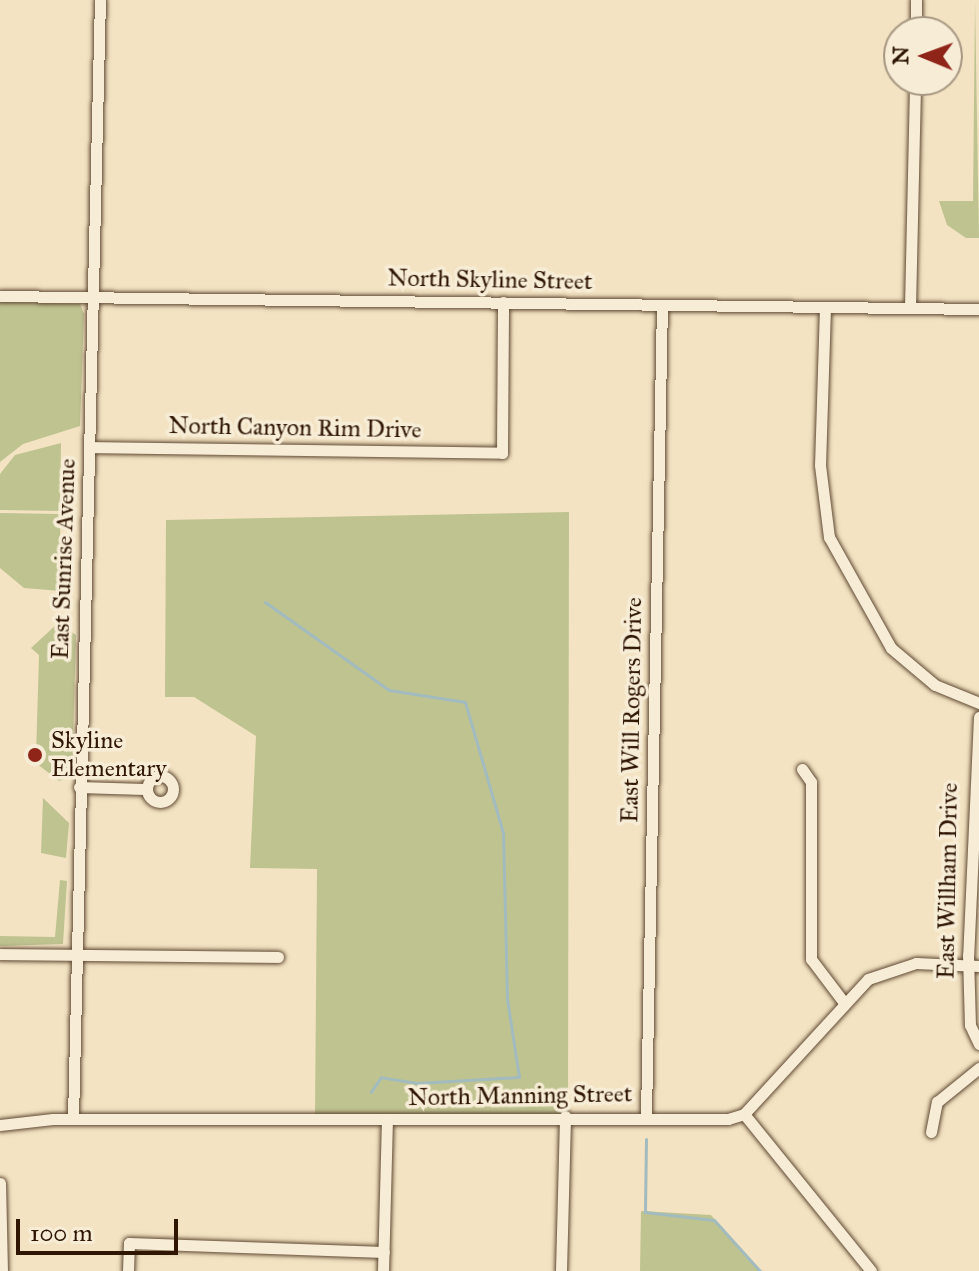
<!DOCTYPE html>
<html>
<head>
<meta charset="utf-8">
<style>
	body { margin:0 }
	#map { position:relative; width:979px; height:1271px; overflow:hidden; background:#f3e3c2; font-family:"IM FELL Great Primer",serif }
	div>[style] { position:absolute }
	.green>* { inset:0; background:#bfc390 }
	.stream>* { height:3px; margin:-1.5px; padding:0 1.5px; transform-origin:1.5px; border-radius:1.5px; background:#a2bbbf }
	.roads { filter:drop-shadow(0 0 2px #604933) drop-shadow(0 0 2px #604933) }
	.minor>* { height:11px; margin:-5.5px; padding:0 5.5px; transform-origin:5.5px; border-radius:5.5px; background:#f7edd7 }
	.minor>.ring { margin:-5.5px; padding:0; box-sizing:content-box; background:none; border:11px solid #f7edd7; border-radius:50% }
	.dots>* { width:22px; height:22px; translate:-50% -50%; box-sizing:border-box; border:4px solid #f7edd7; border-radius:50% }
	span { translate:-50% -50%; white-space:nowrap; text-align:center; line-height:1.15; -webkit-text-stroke:7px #f7edd7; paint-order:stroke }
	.street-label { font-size:24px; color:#2f1603 }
	.poi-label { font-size:24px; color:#2f1603 }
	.left { translate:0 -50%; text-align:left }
	.north { position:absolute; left:883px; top:16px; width:80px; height:80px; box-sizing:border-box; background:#f7edd7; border:2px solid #a79782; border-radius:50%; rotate:271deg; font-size:22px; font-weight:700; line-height:32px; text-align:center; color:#2f1603 }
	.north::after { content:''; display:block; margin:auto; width:28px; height:36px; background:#8f2418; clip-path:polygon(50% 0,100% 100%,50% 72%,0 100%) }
	.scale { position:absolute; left:16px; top:1219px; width:162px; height:36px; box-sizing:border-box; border:4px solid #2f1603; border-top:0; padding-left:10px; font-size:24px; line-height:28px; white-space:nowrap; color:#2f1603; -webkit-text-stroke:6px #f7edd7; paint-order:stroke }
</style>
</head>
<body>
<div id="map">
	<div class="green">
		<div style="clip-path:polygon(975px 0,979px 238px,966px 238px,947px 225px,939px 201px,973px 201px)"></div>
		<div style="clip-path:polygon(0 302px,80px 304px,84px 314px,80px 426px,23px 444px,0 462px)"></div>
		<div style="clip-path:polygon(61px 443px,60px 511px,0 510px,0 474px,15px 455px)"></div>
		<div style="clip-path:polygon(569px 512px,568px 1116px,315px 1116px,317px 869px,250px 868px,256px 736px,194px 697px,165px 697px,166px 520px)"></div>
		<div style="clip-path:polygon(0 513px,60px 514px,61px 591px,24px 588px,0 568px)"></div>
		<div style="clip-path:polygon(58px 623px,76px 635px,72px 776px,59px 781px,27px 756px,36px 756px,39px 655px,31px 648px)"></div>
		<div style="clip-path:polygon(43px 798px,69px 823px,66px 858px,41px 853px)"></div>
		<div style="clip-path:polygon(60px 880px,67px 881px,63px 944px,0 946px,0 936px,55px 937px)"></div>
		<div style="clip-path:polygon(641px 1211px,711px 1215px,760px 1271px,640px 1271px)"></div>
	</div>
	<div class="stream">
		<div style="left:265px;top:602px;width:152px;rotate:35.4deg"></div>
		<div style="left:389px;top:690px;width:77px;rotate:9deg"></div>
		<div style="left:465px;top:702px;width:136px;rotate:73.8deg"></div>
		<div style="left:503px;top:833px;width:166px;rotate:88.6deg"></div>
		<div style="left:507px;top:999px;width:79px;rotate:81.3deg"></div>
		<div style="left:519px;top:1077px;width:102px;rotate:176.6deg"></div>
		<div style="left:417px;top:1083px;width:36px;rotate:-171deg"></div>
		<div style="left:381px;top:1077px;width:18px;rotate:124deg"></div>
		<div style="left:646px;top:1139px;width:73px;rotate:90.8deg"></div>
		<div style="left:645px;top:1212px;width:69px;rotate:6.6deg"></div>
		<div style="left:714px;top:1220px;width:69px;rotate:48deg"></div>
	</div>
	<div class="roads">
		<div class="minor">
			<div style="left:916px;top:32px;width:32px;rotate:-90deg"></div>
			<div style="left:0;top:296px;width:979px;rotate:0.76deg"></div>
			<div style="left:825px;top:307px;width:158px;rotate:91.8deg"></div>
			<div style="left:820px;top:465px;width:73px;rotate:82.9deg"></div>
			<div style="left:829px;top:537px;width:127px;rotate:60.8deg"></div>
			<div style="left:891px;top:648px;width:57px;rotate:40.1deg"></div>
			<div style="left:935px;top:685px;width:48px;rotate:22.2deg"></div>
			<div style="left:910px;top:307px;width:227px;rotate:-88.7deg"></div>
			<div style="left:89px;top:447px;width:413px;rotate:0.8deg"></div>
			<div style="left:502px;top:453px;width:151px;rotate:-89.6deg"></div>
			<div style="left:979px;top:717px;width:238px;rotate:92.6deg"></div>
			<div style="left:968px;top:955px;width:70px;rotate:88.4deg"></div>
			<div style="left:970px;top:1025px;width:21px;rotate:65deg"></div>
			<div style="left:802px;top:769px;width:16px;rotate:55deg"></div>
			<div style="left:811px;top:782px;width:177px;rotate:90deg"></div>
			<div style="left:811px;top:959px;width:56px;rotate:52.9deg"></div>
			<div class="ring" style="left:147px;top:776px;width:15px;height:15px"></div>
			<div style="left:79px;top:787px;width:65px;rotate:1.8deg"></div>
			<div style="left:0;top:954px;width:278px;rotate:0.6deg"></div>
			<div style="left:744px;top:1114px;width:202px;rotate:51deg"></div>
			<div style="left:646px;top:1115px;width:809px;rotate:-88.87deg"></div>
			<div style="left:73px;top:1119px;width:1119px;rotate:-88.62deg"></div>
			<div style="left:0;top:1125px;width:53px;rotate:-6.5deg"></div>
			<div style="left:53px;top:1119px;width:675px"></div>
			<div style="left:728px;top:1119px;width:17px;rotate:-17deg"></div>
			<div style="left:744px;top:1114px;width:183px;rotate:-47.4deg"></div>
			<div style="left:868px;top:979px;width:51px;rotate:-18.4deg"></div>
			<div style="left:916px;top:963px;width:63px;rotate:2.7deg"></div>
			<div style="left:931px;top:1132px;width:31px;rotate:-79deg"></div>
			<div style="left:937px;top:1102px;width:54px;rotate:-39deg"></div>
			<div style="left:0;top:1183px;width:88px;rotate:88.7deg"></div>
			<div style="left:128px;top:1271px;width:28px;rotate:-88deg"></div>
			<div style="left:129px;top:1243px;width:255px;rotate:2deg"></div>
			<div style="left:383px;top:1271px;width:149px;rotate:-88.5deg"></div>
			<div style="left:561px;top:1271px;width:155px;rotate:-88.5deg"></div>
		</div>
	</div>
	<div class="dots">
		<div style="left:35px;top:755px;background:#8f2418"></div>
	</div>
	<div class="street-label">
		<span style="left:490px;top:280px;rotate:1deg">North Skyline Street</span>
		<span style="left:295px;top:428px;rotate:1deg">North Canyon Rim Drive</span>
		<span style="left:64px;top:559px;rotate:-88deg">East Sunrise Avenue</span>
		<span style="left:632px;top:710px;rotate:-89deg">East Will Rogers Drive</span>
		<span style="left:948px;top:881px;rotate:-89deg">East Willham Drive</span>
		<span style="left:520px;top:1096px;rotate:-1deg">North Manning Street</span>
	</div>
	<div class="poi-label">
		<span class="left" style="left:51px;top:755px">Skyline<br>Elementary</span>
	</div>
	<div class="north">N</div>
	<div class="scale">100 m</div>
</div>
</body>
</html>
